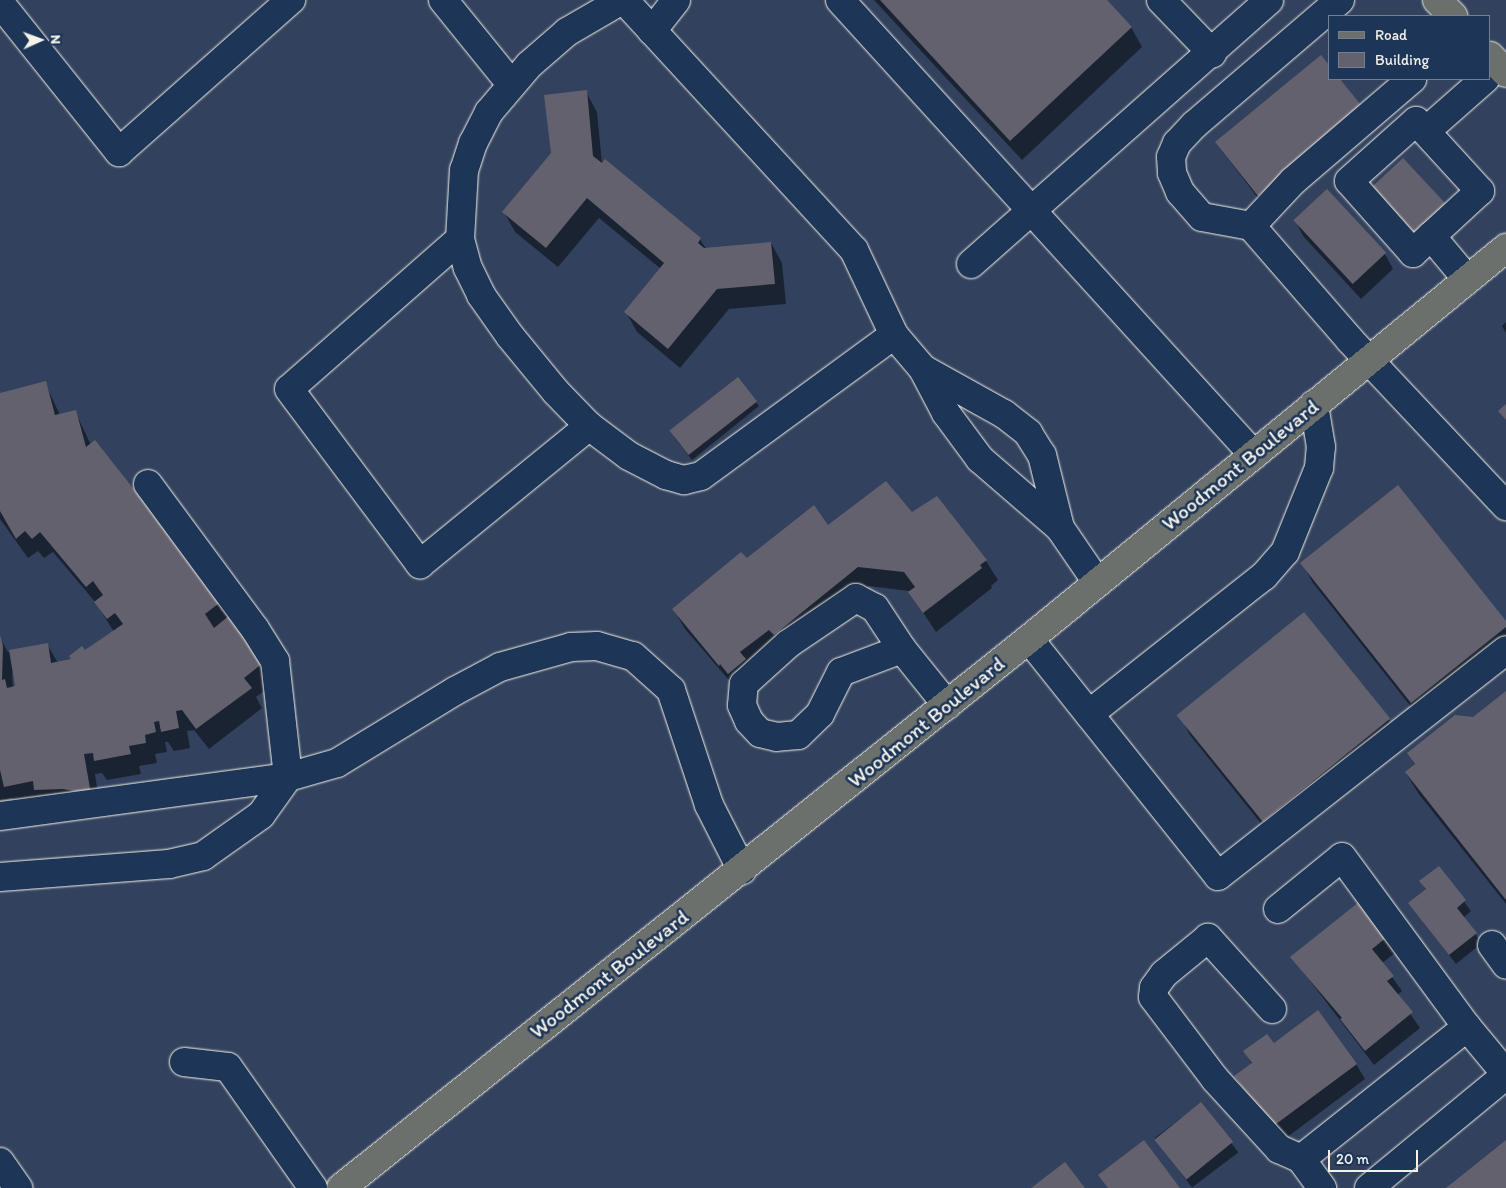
<!DOCTYPE html>
<html>
<head>
<meta charset="utf-8">
<style>
	body { margin:0 }
	#map { position:relative; width:1506px; height:1188px; overflow:hidden; background:#32425e; font-family:Itim,sans-serif }
	div>[style] { position:absolute }
	.shadow>* { inset:0; background:#0007; transform-origin:0 0 }
	.building>* { inset:0; background:#64616e; transform-origin:0 0 }
	.roads { filter:drop-shadow(0 0 1px #f4f1e8) drop-shadow(0 0 1px #f4f1e8) }
	.minor>* { height:28px; margin:-14px; padding:0 14px; transform-origin:14px; border-radius:14px; background:#1d3557 }
	.major>* { height:28px; margin:-14px; padding:0 14px; transform-origin:14px; border-radius:14px; background:#6b706d }
	span { translate:-50% -50%; white-space:nowrap; text-align:center; line-height:1.15; -webkit-text-stroke:5px #1d3557; paint-order:stroke }
	.street-label { font-size:21px; color:#f4f1e8 }
	.legend { position:absolute; left:1328px; top:15px; width:162px; height:65px; box-sizing:border-box; background:#1d3557; border:1px solid #738091; margin:0; padding:6px 9px; list-style:none; font-size:15px; color:#f4f1e8 }
	.legend li { display:flex; align-items:center; gap:10px; height:25px }
	.legend b { width:25px; border:1px solid #738091 }
	.north { position:absolute; left:15px; top:15px; width:50px; height:50px; -webkit-text-stroke:4px #1d3557; paint-order:stroke; rotate:88deg; font-size:14px; font-weight:700; line-height:20px; text-align:center; color:#f4f1e8 }
	.north::after { content:''; display:block; margin:auto; width:18px; height:22px; background:#f4f1e8; clip-path:polygon(50% 0,100% 100%,50% 72%,0 100%) }
	.scale { position:absolute; left:1328px; top:1150px; width:90px; height:22px; box-sizing:border-box; border:2px solid #f4f1e8; border-top:0; padding-left:6px; font-size:15px; line-height:18px; white-space:nowrap; color:#f4f1e8; -webkit-text-stroke:4px #1d3557; paint-order:stroke }
</style>
</head>
<body>
<div id="map">
	<div class="shadow">
		<div style="clip-path:polygon(874px 0,1105px 0,1131px 27px,1142px 47px,1022px 160px)"></div>
		<div style="clip-path:polygon(1330px 79px,1338px 79px,1363px 110px,1267px 210px,1216px 143px)"></div>
		<div style="clip-path:polygon(586px 92px,597px 112px,602px 164px,700px 239px,706px 249px,771px 243px,782px 263px,786px 304px,729px 309px,680px 368px,637px 332px,626px 312px,661px 269px,599px 218px,558px 267px,515px 232px,504px 212px,552px 153px)"></div>
		<div style="clip-path:polygon(1295px 220px,1385px 254px,1393px 269px,1361px 299px,1303px 236px)"></div>
		<div style="clip-path:polygon(1506px 322px,1506px 333px,1502px 326px)"></div>
		<div style="clip-path:polygon(738px 379px,759px 406px,692px 460px,674px 437px)"></div>
		<div style="clip-path:polygon(evenodd,45px 383px,60px 415px,75px 411px,91px 445px,221px 602px,274px 684px,256px 697px,262px 708px,209px 749px,194px 730px,187px 731px,190px 748px,174px 751px,168px 742px,165px 742px,167px 752px,155px 754px,157px 763px,139px 766px,141px 774px,107px 780px,102px 773px,95px 774px,101px 813px,17px 806px,12px 798px,0 800px,0 638px,8px 652px,47px 644px,58px 663px,73px 660px,114px 632px,96px 603px,53px 552px,44px 558px,38px 551px,28px 558px,0 519px,0 395px,45px 383px,12px 671px,17px 687px,13px 688px,12px 671px)"></div>
		<div style="clip-path:polygon(936px 498px,986px 561px,998px 580px,991px 586px,992px 588px,936px 632px,909px 591px,869px 586px,740px 693px,685px 629px,674px 610px,746px 560px,828px 527px,912px 513px)"></div>
		<div style="clip-path:polygon(1302px 563px,1506px 623px,1506px 656px,1423px 722px,1313px 583px)"></div>
		<div style="clip-path:polygon(1304px 614px,1389px 720px,1401px 740px,1275px 841px,1190px 735px,1179px 715px)"></div>
		<div style="clip-path:polygon(1506px 693px,1506px 904px,1418px 793px,1406px 773px,1415px 765px,1409px 754px,1474px 718px)"></div>
		<div style="clip-path:polygon(1439px 868px,1471px 911px,1463px 918px,1482px 943px,1456px 964px,1409px 903px,1426px 890px,1421px 881px)"></div>
		<div style="clip-path:polygon(1386px 937px,1395px 953px,1382px 963px,1402px 991px,1397px 995px,1420px 1028px,1374px 1065px,1292px 957px)"></div>
		<div style="clip-path:polygon(1274px 1045px,1356px 1064px,1365px 1079px,1282px 1141px,1236px 1077px,1252px 1065px,1245px 1052px)"></div>
		<div style="left:1201px;top:1103px;width:62px;height:58px;rotate:53deg"></div>
	</div>
	<div class="building">
		<div style="clip-path:polygon(880px 0,1107px 0,1132px 27px,1010px 141px)"></div>
		<div style="clip-path:polygon(1321px 55px,1330px 66px,1330px 79px,1340px 79px,1364px 109px,1258px 196px,1215px 142px)"></div>
		<div style="clip-path:polygon(587px 90px,593px 156px,602px 163px,605px 159px,701px 238px,698px 243px,704px 248px,771px 242px,775px 284px,717px 289px,668px 349px,624px 312px,664px 263px,587px 198px,546px 248px,502px 212px,551px 153px,544px 95px)"></div>
		<div style="left:1403px;top:158px;width:66px;height:44px;rotate:47deg"></div>
		<div style="left:1327px;top:189px;width:87px;height:46px;rotate:47deg"></div>
		<div style="left:738px;top:377px;width:31px;height:87px;rotate:52deg"></div>
		<div style="clip-path:polygon(46px 381px,55px 415px,76px 410px,86px 447px,95px 440px,222px 601px,205px 614px,214px 628px,230px 615px,263px 663px,244px 678px,252px 688px,196px 729px,182px 710px,176px 711px,179px 728px,161px 732px,159px 721px,154px 722px,156px 732px,145px 735px,146px 743px,129px 746px,131px 754px,94px 761px,93px 753px,84px 754px,91px 794px,63px 789px,34px 790px,33px 781px,4px 787px,0 770px,0 635px,3px 646px,2px 680px,5px 679px,7px 688px,15px 686px,9px 650px,48px 643px,51px 663px,71px 659px,69px 656px,82px 646px,85px 650px,123px 624px,115px 613px,107px 619px,94px 602px,103px 595px,93px 581px,86px 587px,40px 532px,32px 539px,25px 531px,16px 539px,0 511px,0 393px)"></div>
		<div style="clip-path:polygon(1506px 404px,1506px 420px,1498px 411px)"></div>
		<div style="clip-path:polygon(886px 481px,912px 512px,937px 496px,987px 560px,980px 565px,982px 568px,923px 613px,908px 592px,915px 587px,904px 572px,858px 567px,774px 635px,769px 630px,740px 652px,746px 659px,728px 674px,720px 664px,719px 666px,672px 609px,741px 552px,747px 558px,814px 505px,828px 525px)"></div>
		<div style="clip-path:polygon(1398px 485px,1506px 621px,1506px 627px,1411px 703px,1300px 563px)"></div>
		<div style="left:1304px;top:612px;width:137px;height:164px;rotate:51deg"></div>
		<div style="clip-path:polygon(1506px 691px,1506px 900px,1405px 772px,1415px 764px,1407px 753px,1455px 715px,1473px 717px)"></div>
		<div style="clip-path:polygon(1439px 866px,1466px 900px,1457px 908px,1477px 933px,1449px 955px,1408px 903px,1426px 889px,1419px 881px)"></div>
		<div style="clip-path:polygon(1359px 902px,1387px 937px,1372px 949px,1394px 976px,1387px 981px,1413px 1012px,1365px 1051px,1340px 1019px,1342px 1018px,1290px 957px)"></div>
		<div style="clip-path:polygon(1318px 1010px,1357px 1064px,1272px 1127px,1234px 1076px,1252px 1063px,1243px 1051px,1267px 1034px,1274px 1043px)"></div>
		<div style="left:1201px;top:1102px;width:51px;height:60px;rotate:51deg"></div>
		<div style="clip-path:polygon(1144px 1140px,1180px 1188px,1108px 1188px,1098px 1175px)"></div>
		<div style="clip-path:polygon(1506px 1140px,1506px 1188px,1446px 1188px)"></div>
		<div style="clip-path:polygon(1065px 1162px,1085px 1188px,1031px 1188px)"></div>
	</div>
	<div class="roads">
		<div class="minor">
			<div style="left:443px;top:0;width:108px;rotate:51deg"></div>
			<div style="left:622px;top:0;width:64px;rotate:149.8deg"></div>
			<div style="left:567px;top:32px;width:50px;rotate:139deg"></div>
			<div style="left:529px;top:65px;width:62px;rotate:130.4deg"></div>
			<div style="left:489px;top:112px;width:35px;rotate:117deg"></div>
			<div style="left:473px;top:143px;width:28px;rotate:108deg"></div>
			<div style="left:464px;top:170px;width:69px;rotate:93.3deg"></div>
			<div style="left:460px;top:239px;width:30px;rotate:75deg"></div>
			<div style="left:468px;top:268px;width:30px;rotate:64deg"></div>
			<div style="left:481px;top:295px;width:50px;rotate:54.7deg"></div>
			<div style="left:510px;top:336px;width:72px;rotate:50.6deg"></div>
			<div style="left:556px;top:392px;width:47px;rotate:45.9deg"></div>
			<div style="left:589px;top:426px;width:50px;rotate:36.9deg"></div>
			<div style="left:629px;top:456px;width:42px;rotate:27.2deg"></div>
			<div style="left:666px;top:475px;width:19px;rotate:16deg"></div>
			<div style="left:684px;top:480px;width:17px;rotate:-13deg"></div>
			<div style="left:701px;top:476px;width:239px;rotate:-36.2deg"></div>
			<div style="left:624px;top:0;width:340px;rotate:47.4deg"></div>
			<div style="left:854px;top:250px;width:94px;rotate:64.8deg"></div>
			<div style="left:894px;top:335px;width:45px;rotate:49.5deg"></div>
			<div style="left:923px;top:369px;width:50px;rotate:62.4deg"></div>
			<div style="left:946px;top:413px;width:57px;rotate:53.5deg"></div>
			<div style="left:980px;top:459px;width:106px;rotate:40.8deg"></div>
			<div style="left:1060px;top:528px;width:65px;rotate:55.6deg"></div>
			<div style="left:840px;top:0;width:614px;rotate:47.71deg"></div>
			<div style="left:1161px;top:0;width:74px;rotate:46.1deg"></div>
			<div style="left:1340px;top:0;width:192px;rotate:139.4deg"></div>
			<div style="left:1194px;top:125px;width:25px;rotate:133deg"></div>
			<div style="left:1177px;top:143px;width:15px;rotate:113deg"></div>
			<div style="left:1171px;top:157px;width:16px;rotate:86deg"></div>
			<div style="left:1172px;top:173px;width:21px;rotate:67deg"></div>
			<div style="left:1180px;top:192px;width:33px;rotate:49deg"></div>
			<div style="left:1202px;top:217px;width:50px;rotate:10.4deg"></div>
			<div style="left:1251px;top:226px;width:151px;rotate:49deg"></div>
			<div style="left:1350px;top:340px;width:228px;rotate:46.8deg"></div>
			<div style="left:0;top:3px;width:191px;rotate:51.4deg"></div>
			<div style="left:119px;top:152px;width:230px;rotate:-41.5deg"></div>
			<div style="left:652px;top:31px;width:39px;rotate:-52deg"></div>
			<div style="left:1426px;top:131px;width:79px;rotate:-41.4deg"></div>
			<div style="left:1251px;top:226px;width:62px;rotate:-47deg"></div>
			<div style="left:1293px;top:181px;width:157px;rotate:-40.6deg"></div>
			<div style="left:1431px;top:236px;width:25px;rotate:137deg"></div>
			<div style="left:1413px;top:253px;width:96px;rotate:-131.6deg"></div>
			<div style="left:1349px;top:181px;width:90px;rotate:-41.8deg"></div>
			<div style="left:1416px;top:121px;width:95px;rotate:47.6deg"></div>
			<div style="left:1480px;top:191px;width:67px;rotate:137.4deg"></div>
			<div style="left:1431px;top:236px;width:56px;rotate:50.1deg"></div>
			<div style="left:460px;top:239px;width:227px;rotate:138.7deg"></div>
			<div style="left:289px;top:389px;width:219px;rotate:53.2deg"></div>
			<div style="left:420px;top:564px;width:218px;rotate:-39.2deg"></div>
			<div style="left:971px;top:264px;width:398px;rotate:-41.5deg"></div>
			<div style="left:923px;top:369px;width:93px;rotate:29.1deg"></div>
			<div style="left:1004px;top:414px;width:31px;rotate:38deg"></div>
			<div style="left:1028px;top:433px;width:26px;rotate:58deg"></div>
			<div style="left:1042px;top:455px;width:75px;rotate:76.1deg"></div>
			<div style="left:148px;top:484px;width:180px;rotate:53.6deg"></div>
			<div style="left:255px;top:629px;width:38px;rotate:58deg"></div>
			<div style="left:275px;top:661px;width:117px;rotate:83.6deg"></div>
			<div style="left:288px;top:777px;width:51px;rotate:-15.9deg"></div>
			<div style="left:337px;top:763px;width:138px;rotate:-31.4deg"></div>
			<div style="left:455px;top:691px;width:51px;rotate:-28.1deg"></div>
			<div style="left:500px;top:667px;width:74px;rotate:-15.7deg"></div>
			<div style="left:571px;top:647px;width:26px;rotate:-2deg"></div>
			<div style="left:597px;top:646px;width:37px;rotate:16deg"></div>
			<div style="left:633px;top:656px;width:51px;rotate:41.8deg"></div>
			<div style="left:671px;top:690px;width:121px;rotate:71.7deg"></div>
			<div style="left:709px;top:805px;width:73px;rotate:63.1deg"></div>
			<div style="left:1029px;top:639px;width:303px;rotate:51.4deg"></div>
			<div style="left:1218px;top:876px;width:366px;rotate:-38.1deg"></div>
			<div style="left:902px;top:649px;width:65px;rotate:159.3deg"></div>
			<div style="left:841px;top:672px;width:47px;rotate:116.6deg"></div>
			<div style="left:820px;top:714px;width:30px;rotate:136deg"></div>
			<div style="left:798px;top:735px;width:21px;rotate:175deg"></div>
			<div style="left:777px;top:737px;width:17px;rotate:-167deg"></div>
			<div style="left:760px;top:733px;width:16px;rotate:-133deg"></div>
			<div style="left:749px;top:721px;width:17px;rotate:-114deg"></div>
			<div style="left:742px;top:705px;width:21px;rotate:-85deg"></div>
			<div style="left:744px;top:684px;width:59px;rotate:-42.3deg"></div>
			<div style="left:788px;top:644px;width:82px;rotate:-34.1deg"></div>
			<div style="left:856px;top:598px;width:21px;rotate:28deg"></div>
			<div style="left:875px;top:608px;width:49px;rotate:56.6deg"></div>
			<div style="left:902px;top:649px;width:72px;rotate:51.2deg"></div>
			<div style="left:1089px;top:714px;width:223px;rotate:-38.3deg"></div>
			<div style="left:1264px;top:576px;width:32px;rotate:-49deg"></div>
			<div style="left:1285px;top:552px;width:91px;rotate:-68deg"></div>
			<div style="left:1319px;top:468px;width:21px;rotate:-85deg"></div>
			<div style="left:1321px;top:447px;width:43px;rotate:-99.5deg"></div>
			<div style="left:0;top:816px;width:291px;rotate:-7.7deg"></div>
			<div style="left:0;top:877px;width:169px;rotate:-4.4deg"></div>
			<div style="left:169px;top:864px;width:35px;rotate:-13deg"></div>
			<div style="left:203px;top:856px;width:71px;rotate:-35.3deg"></div>
			<div style="left:261px;top:815px;width:47px;rotate:-54.6deg"></div>
			<div style="left:1278px;top:909px;width:82px;rotate:-39.1deg"></div>
			<div style="left:1342px;top:857px;width:211px;rotate:53.7deg"></div>
			<div style="left:1467px;top:1027px;width:212px;rotate:141.5deg"></div>
			<div style="left:1301px;top:1159px;width:36px;rotate:54deg"></div>
			<div style="left:1492px;top:945px;width:24px;rotate:54deg"></div>
			<div style="left:1272px;top:1009px;width:96px;rotate:-132deg"></div>
			<div style="left:1208px;top:938px;width:57px;rotate:140.7deg"></div>
			<div style="left:1164px;top:974px;width:17px;rotate:126deg"></div>
			<div style="left:1154px;top:988px;width:9px;rotate:96deg"></div>
			<div style="left:1153px;top:997px;width:103px;rotate:52.9deg"></div>
			<div style="left:1215px;top:1079px;width:95px;rotate:47.6deg"></div>
			<div style="left:1279px;top:1149px;width:24px;rotate:24deg"></div>
			<div style="left:1467px;top:1027px;width:61px;rotate:50.3deg"></div>
			<div style="left:184px;top:1062px;width:44px;rotate:6.5deg"></div>
			<div style="left:228px;top:1067px;width:148px;rotate:54.9deg"></div>
			<div style="left:0;top:1162px;width:32px;rotate:55deg"></div>
			<div style="left:1369px;top:1188px;width:178px;rotate:-39.5deg"></div>
		</div>
		<div class="major">
			<div style="left:1437px;top:0;width:23px;rotate:45deg"></div>
			<div style="left:1490px;top:56px;width:23px;rotate:47deg"></div>
			<div style="left:341px;top:1188px;width:880px;rotate:-38.59deg"></div>
			<div style="left:1029px;top:639px;width:617px;rotate:-39.34deg"></div>
		</div>
	</div>
	<div class="street-label">
		<span style="left:1240px;top:465px;rotate:-39deg">Woodmont Boulevard</span>
		<span style="left:926px;top:722px;rotate:-39deg">Woodmont Boulevard</span>
		<span style="left:609px;top:974px;rotate:-38deg">Woodmont Boulevard</span>
	</div>
	<ul class="legend">
	<li><b style="height:6px;background:#6b706d"></b>Road</li>
	<li><b style="height:14px;background:#64616e"></b>Building</li>
	</ul>
	<div class="north">N</div>
	<div class="scale">20 m</div>
</div>
</body>
</html>
